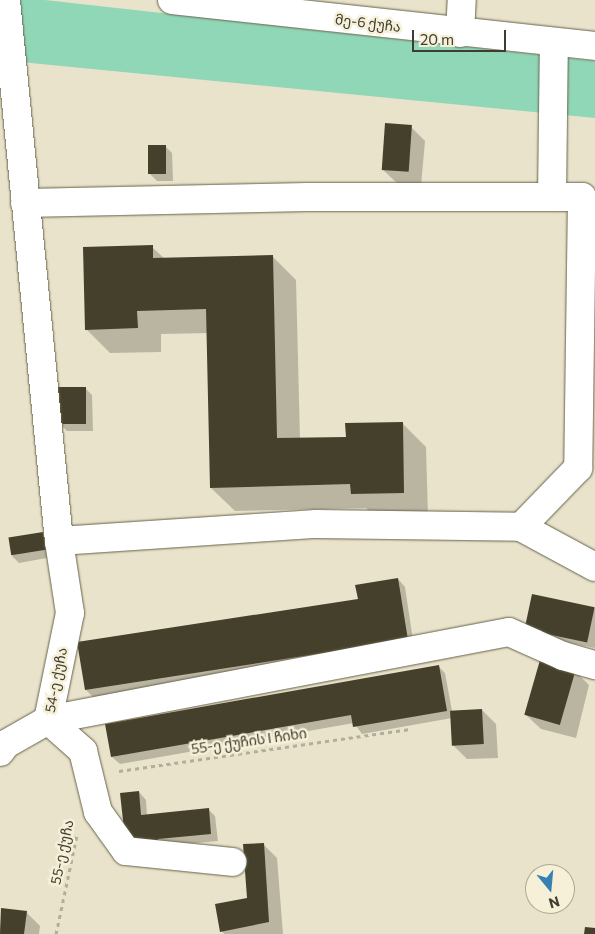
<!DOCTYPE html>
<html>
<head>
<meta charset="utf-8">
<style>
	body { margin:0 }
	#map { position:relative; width:595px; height:934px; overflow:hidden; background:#e8e3ca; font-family:Commissioner,"Noto Sans Georgian",sans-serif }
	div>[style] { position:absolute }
	.green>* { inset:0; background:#90d7b7 }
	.shadow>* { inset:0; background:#0003 }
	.building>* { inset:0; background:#45402b; transform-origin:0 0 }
	.path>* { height:3px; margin-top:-1.5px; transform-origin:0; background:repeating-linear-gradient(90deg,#b2ae9a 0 4px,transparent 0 8px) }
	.roads { filter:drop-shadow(0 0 1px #66624c) drop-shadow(0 0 1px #66624c) }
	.minor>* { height:28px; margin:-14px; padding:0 14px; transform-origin:14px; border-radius:14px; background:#fff }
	span { translate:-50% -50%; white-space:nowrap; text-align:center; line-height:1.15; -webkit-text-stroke:5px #f5f0d7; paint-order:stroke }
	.street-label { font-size:14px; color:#3f3d32 }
	.north { position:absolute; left:525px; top:864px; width:50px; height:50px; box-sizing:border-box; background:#f5f0d7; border:1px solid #aca895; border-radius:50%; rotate:163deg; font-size:14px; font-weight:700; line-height:20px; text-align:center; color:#3f3d32 }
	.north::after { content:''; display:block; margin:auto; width:18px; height:22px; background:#3681b4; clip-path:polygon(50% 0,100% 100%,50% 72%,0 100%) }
	.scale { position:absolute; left:412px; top:30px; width:94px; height:22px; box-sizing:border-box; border:2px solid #3f3d32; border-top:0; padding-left:6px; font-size:15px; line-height:18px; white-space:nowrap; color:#3f3d32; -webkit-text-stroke:4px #f5f0d7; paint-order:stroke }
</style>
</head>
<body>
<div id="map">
	<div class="green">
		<div style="clip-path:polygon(0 0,45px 0,595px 61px,595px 118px,0 60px)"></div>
	</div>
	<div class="shadow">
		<div style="clip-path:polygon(411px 127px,425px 141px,421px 186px,397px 183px,382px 169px)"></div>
		<div style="clip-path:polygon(165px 146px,172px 153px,173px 181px,157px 181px,150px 174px)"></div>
		<div style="clip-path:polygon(152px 247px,165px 259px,272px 256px,296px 280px,300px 439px,347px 438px,402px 423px,426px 447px,428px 516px,376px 517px,366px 508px,235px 511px,211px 488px,208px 333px,161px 334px,161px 352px,110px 353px,86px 329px)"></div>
		<div style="clip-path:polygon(85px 388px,92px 395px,93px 431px,67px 431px,60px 424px)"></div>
		<div style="clip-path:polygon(42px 533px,49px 540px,52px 557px,19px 563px,12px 556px)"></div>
		<div style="clip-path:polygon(398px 579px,405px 587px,414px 647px,93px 697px,86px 690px,359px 600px)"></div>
		<div style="clip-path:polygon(595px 608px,595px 648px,533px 635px)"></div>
		<div style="clip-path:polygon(438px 666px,445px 673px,452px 711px,482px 710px,496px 724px,498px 758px,467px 759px,453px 745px,452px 718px,362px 734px,354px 723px,120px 764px,112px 757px)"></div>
		<div style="clip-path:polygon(575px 671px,589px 685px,576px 738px,541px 729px,526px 715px)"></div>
		<div style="clip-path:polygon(139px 792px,146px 800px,147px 816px,208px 809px,215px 816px,218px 841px,165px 846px,134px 855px)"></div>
		<div style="clip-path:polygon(263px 844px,277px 858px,283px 934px,224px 934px,222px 931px,248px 899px)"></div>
		<div style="clip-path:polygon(2px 909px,26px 912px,40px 926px,39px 934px,0 934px)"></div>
	</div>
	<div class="building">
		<div style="left:385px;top:123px;width:27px;height:47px;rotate:4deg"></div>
		<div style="left:166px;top:145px;width:29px;height:18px;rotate:90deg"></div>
		<div style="clip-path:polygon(153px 245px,153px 258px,273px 255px,277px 438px,346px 437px,345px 423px,403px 422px,404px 493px,351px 494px,350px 484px,210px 488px,206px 309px,137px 311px,138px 328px,85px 330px,83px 247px)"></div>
		<div style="left:58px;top:387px;width:28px;height:37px"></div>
		<div style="left:43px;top:532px;width:18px;height:35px;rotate:81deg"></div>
		<div style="clip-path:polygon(398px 578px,408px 640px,85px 690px,77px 642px,358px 599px,355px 585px)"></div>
		<div style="left:532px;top:594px;width:64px;height:36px;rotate:12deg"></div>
		<div style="left:540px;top:660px;width:37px;height:57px;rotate:16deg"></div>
		<div style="clip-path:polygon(439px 665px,447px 711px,353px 727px,351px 715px,111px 757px,105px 724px)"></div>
		<div style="left:482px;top:709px;width:35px;height:32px;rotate:87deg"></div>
		<div style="clip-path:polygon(139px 791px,141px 815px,209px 808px,211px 834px,158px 839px,159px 845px,126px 848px,120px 793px)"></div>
		<div style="clip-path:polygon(264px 843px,269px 922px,220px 932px,215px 904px,247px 898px,243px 844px)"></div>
		<div style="clip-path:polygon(1px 908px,27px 911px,24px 934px,0 934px)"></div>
		<div style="clip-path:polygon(585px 927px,595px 928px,595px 934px,584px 934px)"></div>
	</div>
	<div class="path">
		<div style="left:119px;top:771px;width:296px;rotate:-8.2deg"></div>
		<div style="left:56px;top:934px;width:101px;rotate:-78deg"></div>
	</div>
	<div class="roads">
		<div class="minor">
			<div style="left:172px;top:0;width:425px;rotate:6.2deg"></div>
			<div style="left:460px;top:33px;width:33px;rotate:-87deg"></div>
			<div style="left:552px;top:197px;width:155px;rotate:-89.3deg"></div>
			<div style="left:25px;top:203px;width:282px;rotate:-1.2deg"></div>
			<div style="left:307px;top:197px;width:275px"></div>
			<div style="left:582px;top:197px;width:271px;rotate:90.8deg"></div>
			<div style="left:578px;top:468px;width:82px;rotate:134deg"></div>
			<div style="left:59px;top:541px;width:258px;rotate:-3.8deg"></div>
			<div style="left:316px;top:524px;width:205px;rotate:0.8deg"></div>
			<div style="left:521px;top:527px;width:84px;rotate:28.4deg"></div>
			<div style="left:48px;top:720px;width:469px;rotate:-10.8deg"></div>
			<div style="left:509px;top:632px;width:59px;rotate:24deg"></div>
			<div style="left:563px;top:656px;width:33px;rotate:16deg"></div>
			<div style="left:48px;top:720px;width:47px;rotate:41.5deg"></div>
			<div style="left:83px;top:751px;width:63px;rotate:76.2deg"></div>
			<div style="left:98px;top:812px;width:48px;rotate:54.3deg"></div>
			<div style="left:126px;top:851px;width:107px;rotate:5.9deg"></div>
			<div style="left:0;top:752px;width:10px;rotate:-53deg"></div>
			<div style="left:6px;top:744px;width:48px;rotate:-29.7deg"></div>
			<div style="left:48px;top:720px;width:109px;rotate:-78.4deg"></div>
			<div style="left:70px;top:613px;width:73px;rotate:-98.7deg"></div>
			<div style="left:59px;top:541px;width:544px;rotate:-95.6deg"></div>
		</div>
	</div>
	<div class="street-label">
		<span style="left:368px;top:23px;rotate:7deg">მე-6 ქუჩა</span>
		<span style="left:56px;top:680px;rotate:-79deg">54-ე ქუჩა</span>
		<span style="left:249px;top:741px;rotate:-8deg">55-ე ქუჩის I ჩიხი</span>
		<span style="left:62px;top:852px;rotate:-78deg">55-ე ქუჩა</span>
	</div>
	<div class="north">N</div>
	<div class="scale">20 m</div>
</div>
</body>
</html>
